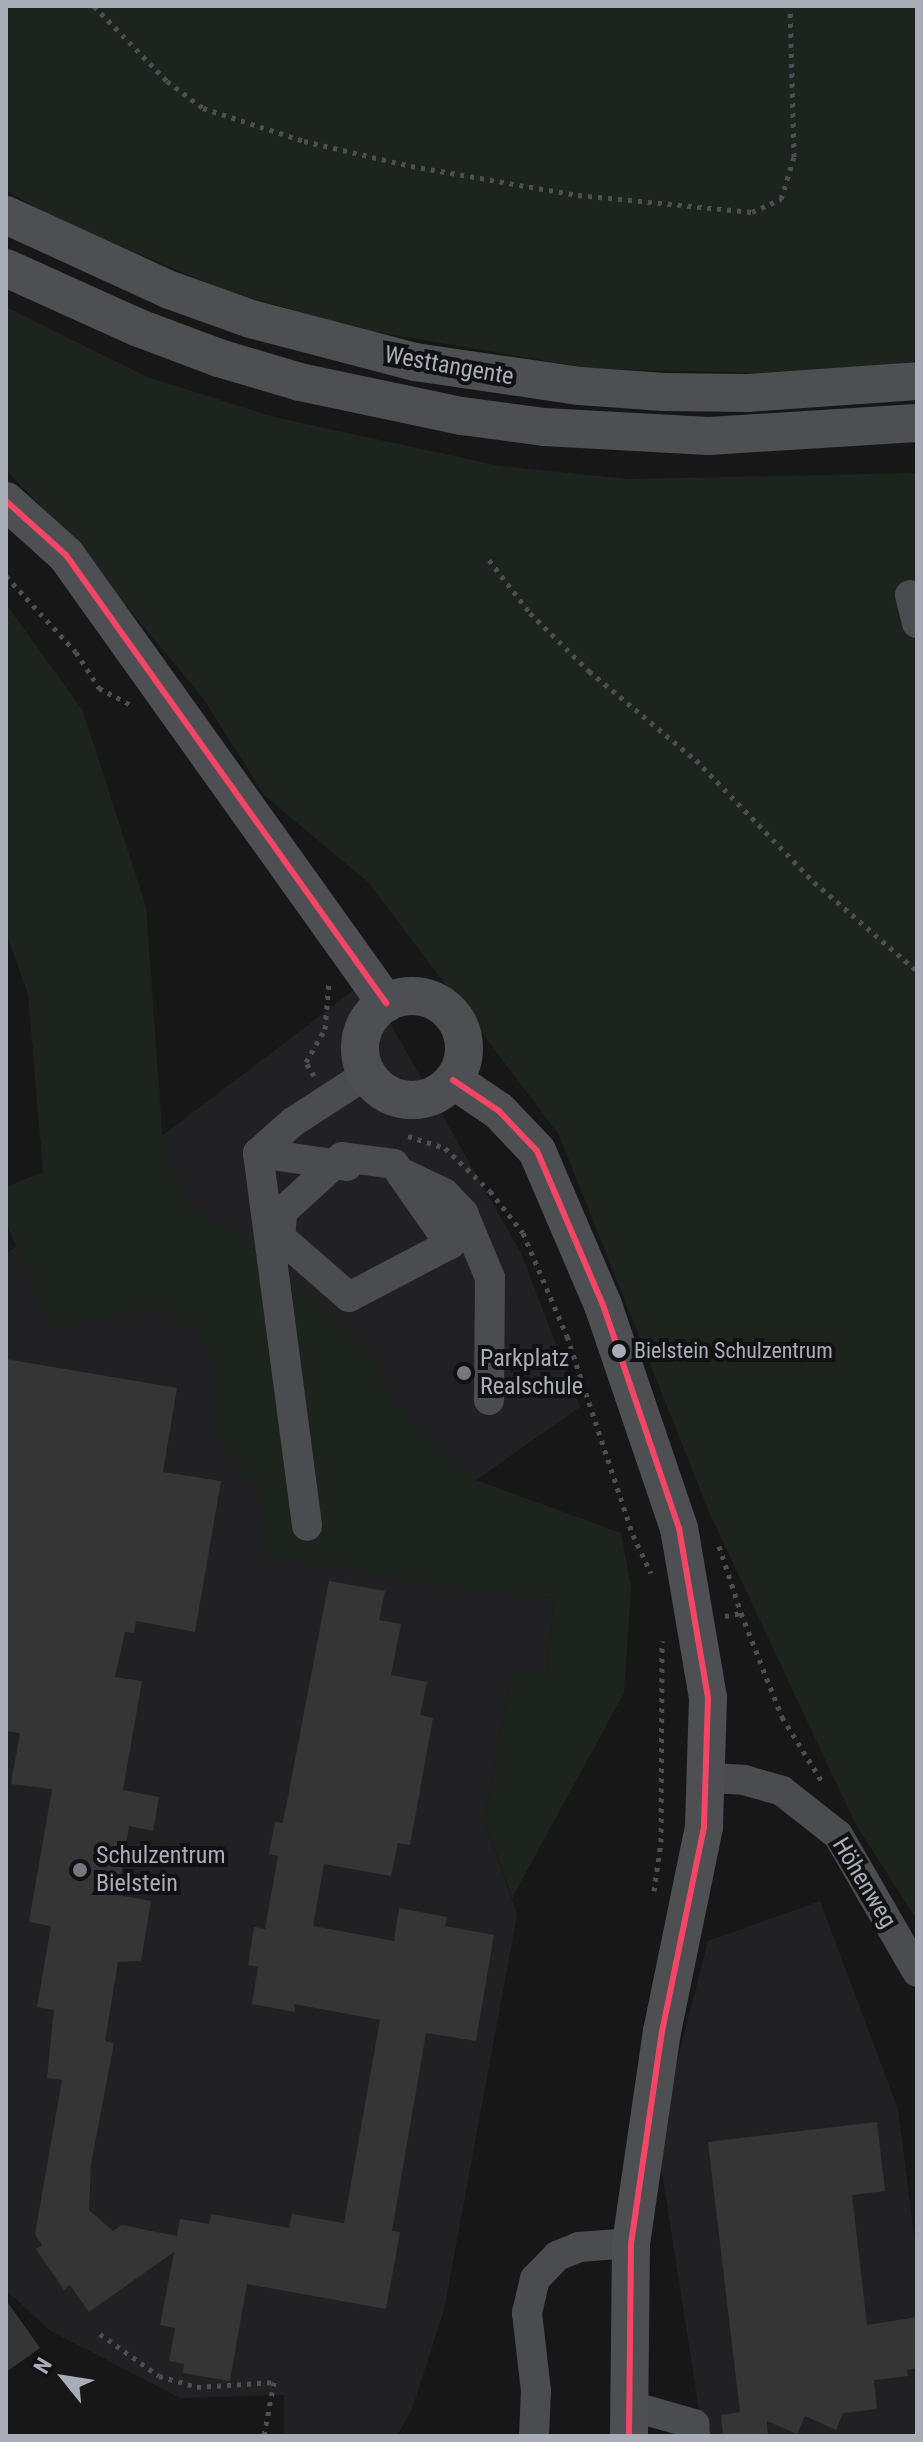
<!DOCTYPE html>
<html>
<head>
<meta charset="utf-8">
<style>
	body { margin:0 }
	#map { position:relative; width:923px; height:2442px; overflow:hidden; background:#171717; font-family:"Roboto Condensed",sans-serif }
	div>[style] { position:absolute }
	.built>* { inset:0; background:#212123 }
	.green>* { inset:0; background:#1d241e }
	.building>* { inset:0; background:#353536 }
	.path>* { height:5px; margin-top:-2.5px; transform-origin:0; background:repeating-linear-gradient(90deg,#4d4e52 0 4px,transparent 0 10px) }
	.minor>* { height:30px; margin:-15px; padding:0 15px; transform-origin:15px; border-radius:15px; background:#4b4c50 }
	.major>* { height:38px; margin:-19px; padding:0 19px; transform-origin:19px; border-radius:19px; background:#4d4f52 }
	.major>.ring { margin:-19px; padding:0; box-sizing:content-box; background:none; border:38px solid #4d4f52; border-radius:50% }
	.bus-1>* { height:6px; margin:-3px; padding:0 3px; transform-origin:3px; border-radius:3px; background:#f34667 }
	.dots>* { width:22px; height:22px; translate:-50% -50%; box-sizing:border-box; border:4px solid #111113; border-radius:50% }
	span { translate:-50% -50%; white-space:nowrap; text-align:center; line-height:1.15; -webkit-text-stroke:8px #111113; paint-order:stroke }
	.bus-label { font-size:22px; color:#a8adb8 }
	.left { translate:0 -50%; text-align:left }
	.street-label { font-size:24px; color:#a8adb8 }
	.poi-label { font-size:24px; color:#a8adb8 }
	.frame { position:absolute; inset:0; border:8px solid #a8adb8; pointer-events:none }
	.north { position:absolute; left:24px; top:2338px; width:80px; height:80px; -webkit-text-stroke:6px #111113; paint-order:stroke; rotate:300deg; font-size:22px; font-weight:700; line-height:32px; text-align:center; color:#a8adb8 }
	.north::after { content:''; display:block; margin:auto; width:28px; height:36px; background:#a8adb8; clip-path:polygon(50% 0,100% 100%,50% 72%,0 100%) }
</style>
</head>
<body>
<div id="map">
	<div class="built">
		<div style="clip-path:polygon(366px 981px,521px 1253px,580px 1407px,476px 1480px,446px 1586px,554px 1598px,547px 1672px,512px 1670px,485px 1820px,517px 1915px,444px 2310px,412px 2409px,397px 2436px,284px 2436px,284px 2395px,180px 2398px,49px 2330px,6px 2290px,6px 1254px)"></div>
		<div style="clip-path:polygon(820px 1901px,898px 2109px,917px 2258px,917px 2436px,703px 2436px,657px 2140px,708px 1941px)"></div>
	</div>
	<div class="green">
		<div style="clip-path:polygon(6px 6px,917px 6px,917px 361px,812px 374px,594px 369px,352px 328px,222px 289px,51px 217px,6px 190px)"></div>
		<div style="clip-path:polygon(6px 307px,147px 377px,274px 417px,500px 466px,628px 479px,917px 473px,917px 590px,906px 596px,917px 642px,917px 1920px,856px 1825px,710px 1514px,559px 1135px,369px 883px,264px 795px,203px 698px,61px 527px,6px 470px)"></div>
		<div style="clip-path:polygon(6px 604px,83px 711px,146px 907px,164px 1158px,190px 1206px,251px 1239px,372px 1357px,390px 1401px,476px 1480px,621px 1533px,631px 1587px,624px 1693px,512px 1898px,485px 1820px,512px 1669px,547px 1672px,554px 1598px,446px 1587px,265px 1554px,262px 1495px,216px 1439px,218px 1364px,190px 1326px,152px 1308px,52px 1327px,6px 1223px,6px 1187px,43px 1172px,28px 994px,6px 932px)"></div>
	</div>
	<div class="building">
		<div style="clip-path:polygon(6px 1359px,177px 1388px,163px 1472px,221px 1481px,195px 1632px,136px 1621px,134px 1633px,125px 1632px,115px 1677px,142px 1681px,123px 1790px,159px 1797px,153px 1831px,129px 1826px,118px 1895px,151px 1901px,141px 1961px,118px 1962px,105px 2041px,114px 2043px,91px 2164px,89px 2210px,113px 2231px,122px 2225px,177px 2236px,180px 2219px,209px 2224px,211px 2214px,289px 2228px,292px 2214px,344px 2223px,380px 2020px,294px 2004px,295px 2012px,252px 2004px,258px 1967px,248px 1965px,254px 1927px,265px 1929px,278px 1856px,269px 1854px,275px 1822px,283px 1823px,329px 1581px,385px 1591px,379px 1620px,401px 1624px,391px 1675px,427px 1682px,420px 1715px,433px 1718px,410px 1845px,398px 1843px,391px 1876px,324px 1864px,313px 1926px,394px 1941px,399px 1908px,447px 1917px,445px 1926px,494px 1935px,476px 2041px,426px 2033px,392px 2231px,400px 2232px,386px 2309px,247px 2284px,230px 2381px,183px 2373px,184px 2364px,169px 2361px,175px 2328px,160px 2325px,174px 2252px,89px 2312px,70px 2285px,64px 2290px,36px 2249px,42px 2245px,35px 2234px,62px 2080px,47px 2078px,54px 2010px,37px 2007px,51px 1926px,29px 1922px,52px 1789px,11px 1784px,20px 1733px,6px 1731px)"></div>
		<div style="clip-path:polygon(877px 2122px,885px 2191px,852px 2195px,867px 2325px,917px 2317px,917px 2368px,907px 2370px,908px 2376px,874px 2380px,877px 2409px,843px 2413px,836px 2430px,805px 2416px,797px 2434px,767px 2421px,768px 2436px,723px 2436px,721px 2415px,740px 2412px,708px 2142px)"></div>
		<div style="clip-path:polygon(6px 2300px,40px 2348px,6px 2372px)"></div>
	</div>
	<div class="path">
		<div style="left:94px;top:6px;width:105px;rotate:45.8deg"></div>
		<div style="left:167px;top:81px;width:45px;rotate:36.9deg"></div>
		<div style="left:203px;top:108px;width:106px;rotate:18.1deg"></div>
		<div style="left:304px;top:141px;width:110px;rotate:13.2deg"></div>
		<div style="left:411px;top:166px;width:169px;rotate:9.9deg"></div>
		<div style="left:578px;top:195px;width:175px;rotate:5.6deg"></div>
		<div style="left:752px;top:212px;width:32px;rotate:-24deg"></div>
		<div style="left:781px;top:199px;width:44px;rotate:-72.8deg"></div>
		<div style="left:794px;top:157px;width:151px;rotate:-91.5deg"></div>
		<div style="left:489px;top:560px;width:67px;rotate:52.3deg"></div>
		<div style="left:530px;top:613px;width:83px;rotate:44.5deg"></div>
		<div style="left:589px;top:671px;width:139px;rotate:39.8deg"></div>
		<div style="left:696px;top:760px;width:170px;rotate:46deg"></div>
		<div style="left:814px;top:882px;width:136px;rotate:40.8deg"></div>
		<div style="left:6px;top:576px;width:103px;rotate:47.4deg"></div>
		<div style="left:76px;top:652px;width:43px;rotate:57.4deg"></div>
		<div style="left:99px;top:688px;width:36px;rotate:28deg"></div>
		<div style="left:314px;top:1076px;width:16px;rotate:-120deg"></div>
		<div style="left:306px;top:1062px;width:38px;rotate:-60deg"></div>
		<div style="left:325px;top:1029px;width:48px;rotate:-85.2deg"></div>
		<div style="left:408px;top:1136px;width:39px;rotate:18deg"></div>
		<div style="left:445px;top:1148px;width:62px;rotate:43.7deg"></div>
		<div style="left:490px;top:1191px;width:53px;rotate:51.8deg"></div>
		<div style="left:523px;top:1233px;width:112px;rotate:66.9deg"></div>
		<div style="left:567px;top:1336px;width:210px;rotate:71.7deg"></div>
		<div style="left:633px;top:1535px;width:42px;rotate:64.7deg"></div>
		<div style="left:719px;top:1546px;width:71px;rotate:71.8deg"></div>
		<div style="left:725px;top:1616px;width:16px;rotate:-11deg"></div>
		<div style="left:741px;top:1613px;width:112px;rotate:68.5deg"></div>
		<div style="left:782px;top:1717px;width:78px;rotate:58.2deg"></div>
		<div style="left:654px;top:1891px;width:49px;rotate:-81.9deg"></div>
		<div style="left:661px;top:1842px;width:201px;rotate:-89.7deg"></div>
		<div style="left:100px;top:2334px;width:72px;rotate:35.4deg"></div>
		<div style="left:159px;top:2376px;width:40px;rotate:16deg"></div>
		<div style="left:197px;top:2387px;width:77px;rotate:-3.7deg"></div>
		<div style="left:274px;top:2382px;width:55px;rotate:100.5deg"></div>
	</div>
	<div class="minor">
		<div style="left:910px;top:595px;width:29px;rotate:76deg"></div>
		<div style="left:258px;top:1153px;width:90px;rotate:8.3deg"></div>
		<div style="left:258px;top:1153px;width:376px;rotate:82.5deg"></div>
		<div style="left:258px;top:1153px;width:47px;rotate:-41.5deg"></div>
		<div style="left:293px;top:1122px;width:88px;rotate:-33deg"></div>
		<div style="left:342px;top:1157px;width:52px;rotate:7.7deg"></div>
		<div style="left:394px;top:1164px;width:98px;rotate:55deg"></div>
		<div style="left:450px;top:1244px;width:114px;rotate:152.3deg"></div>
		<div style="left:349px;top:1297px;width:91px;rotate:-139deg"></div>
		<div style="left:280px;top:1237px;width:25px;rotate:-85deg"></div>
		<div style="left:282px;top:1212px;width:81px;rotate:-42.5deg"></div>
		<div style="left:402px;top:1173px;width:47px;rotate:25.5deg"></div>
		<div style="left:444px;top:1193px;width:28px;rotate:46deg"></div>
		<div style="left:463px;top:1213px;width:70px;rotate:67.4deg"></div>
		<div style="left:490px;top:1278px;width:122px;rotate:90.5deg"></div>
		<div style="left:709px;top:1778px;width:35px;rotate:3deg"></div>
		<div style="left:744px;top:1780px;width:40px;rotate:16deg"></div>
		<div style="left:782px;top:1791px;width:71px;rotate:38.2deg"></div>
		<div style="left:838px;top:1835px;width:158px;rotate:60deg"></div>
		<div style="left:631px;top:2406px;width:66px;rotate:15.9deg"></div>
		<div style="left:694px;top:2424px;width:12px;rotate:85deg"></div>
		<div style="left:534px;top:2436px;width:45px;rotate:-87.5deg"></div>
		<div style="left:536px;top:2391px;width:79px;rotate:-96.6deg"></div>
		<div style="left:527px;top:2313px;width:35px;rotate:-77deg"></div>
		<div style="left:535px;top:2279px;width:32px;rotate:-46deg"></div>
		<div style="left:557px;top:2256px;width:24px;rotate:-22deg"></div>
		<div style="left:579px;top:2247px;width:52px;rotate:-4.4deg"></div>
	</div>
	<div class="major">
		<div style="left:6px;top:215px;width:180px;rotate:24.6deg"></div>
		<div style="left:170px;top:290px;width:86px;rotate:19.7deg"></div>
		<div style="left:251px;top:319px;width:170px;rotate:14.7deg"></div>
		<div style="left:415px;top:362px;width:167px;rotate:8.3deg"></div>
		<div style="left:580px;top:386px;width:84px;rotate:4.1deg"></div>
		<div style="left:664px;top:392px;width:83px;rotate:0.7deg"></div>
		<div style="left:747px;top:393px;width:170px;rotate:-4deg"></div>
		<div style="left:6px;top:268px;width:146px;rotate:24.3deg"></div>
		<div style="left:139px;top:328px;width:85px;rotate:20.6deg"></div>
		<div style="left:219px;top:358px;width:84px;rotate:16.5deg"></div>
		<div style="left:300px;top:382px;width:166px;rotate:11.9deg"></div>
		<div style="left:462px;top:416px;width:83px;rotate:7.6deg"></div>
		<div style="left:544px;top:427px;width:165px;rotate:3.1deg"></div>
		<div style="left:709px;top:436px;width:208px;rotate:-3.6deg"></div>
		<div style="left:6px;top:501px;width:81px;rotate:42deg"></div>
		<div style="left:66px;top:555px;width:551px;rotate:54.46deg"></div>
		<div class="ring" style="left:360px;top:996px;width:66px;height:66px"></div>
		<div style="left:453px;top:1080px;width:55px;rotate:34deg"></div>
		<div style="left:499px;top:1111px;width:55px;rotate:46.5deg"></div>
		<div style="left:537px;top:1151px;width:168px;rotate:66.8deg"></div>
		<div style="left:603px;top:1305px;width:236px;rotate:71.2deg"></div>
		<div style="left:679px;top:1528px;width:172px;rotate:80.3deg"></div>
		<div style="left:708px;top:1698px;width:129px;rotate:91.8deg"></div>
		<div style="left:704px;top:1827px;width:208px;rotate:101.6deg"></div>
		<div style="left:662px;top:2031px;width:214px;rotate:98.3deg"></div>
		<div style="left:631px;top:2243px;width:193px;rotate:90.6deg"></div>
	</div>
	<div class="bus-1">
		<div style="left:6px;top:501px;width:81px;rotate:42deg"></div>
		<div style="left:66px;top:555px;width:551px;rotate:54.46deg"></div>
		<div style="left:453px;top:1080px;width:55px;rotate:34deg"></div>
		<div style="left:499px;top:1111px;width:55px;rotate:46.5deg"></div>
		<div style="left:537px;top:1151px;width:168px;rotate:66.8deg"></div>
		<div style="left:603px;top:1305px;width:236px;rotate:71.2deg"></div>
		<div style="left:679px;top:1528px;width:172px;rotate:80.3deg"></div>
		<div style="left:708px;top:1698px;width:129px;rotate:91.8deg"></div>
		<div style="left:704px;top:1827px;width:208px;rotate:101.6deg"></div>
		<div style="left:662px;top:2031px;width:214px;rotate:98.3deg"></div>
		<div style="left:631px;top:2243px;width:193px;rotate:90.6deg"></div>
	</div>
	<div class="dots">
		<div style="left:619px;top:1351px;background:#a8adb8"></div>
		<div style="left:464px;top:1373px;background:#757880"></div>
		<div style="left:80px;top:1870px;background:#757880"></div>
	</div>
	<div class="bus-label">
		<span class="left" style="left:634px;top:1351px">Bielstein Schulzentrum</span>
	</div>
	<div class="street-label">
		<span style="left:449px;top:366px;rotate:10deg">Westtangente</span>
		<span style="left:864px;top:1883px;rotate:59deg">Höhenweg</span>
	</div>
	<div class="poi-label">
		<span class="left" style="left:480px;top:1373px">Parkplatz<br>Realschule</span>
		<span class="left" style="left:96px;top:1870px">Schulzentrum<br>Bielstein</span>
	</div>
	<div class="frame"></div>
	<div class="north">N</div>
</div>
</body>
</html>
